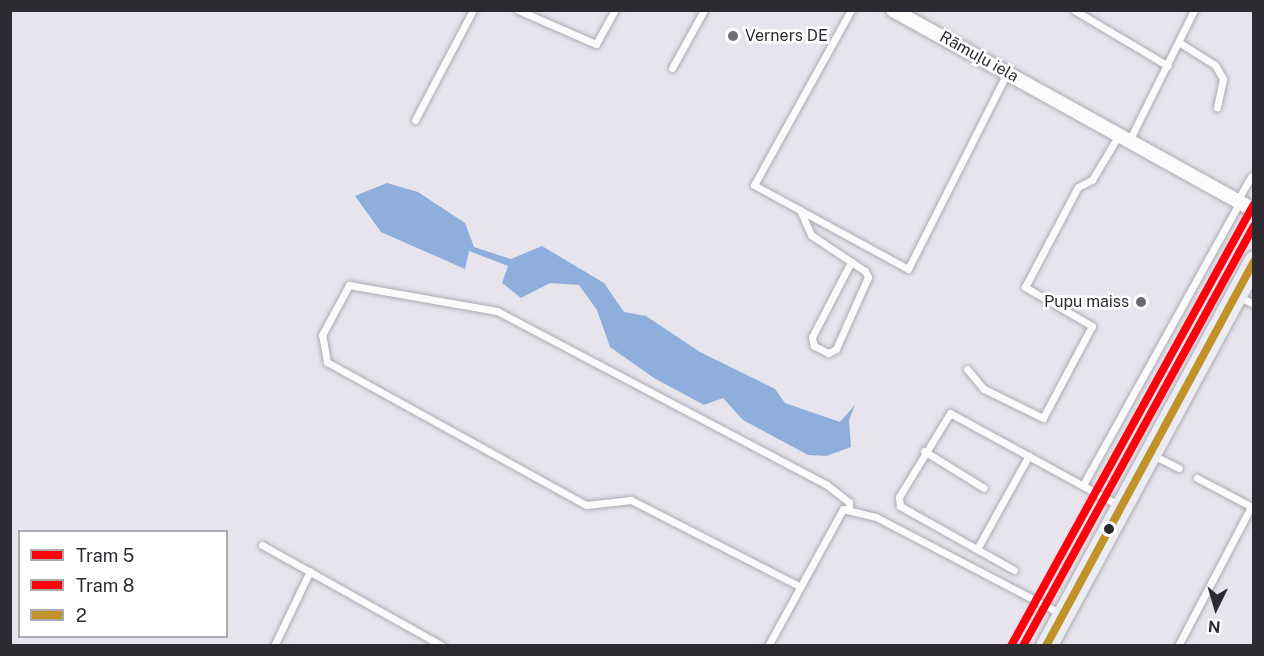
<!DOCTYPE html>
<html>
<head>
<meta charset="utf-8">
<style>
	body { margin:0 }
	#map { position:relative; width:1264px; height:656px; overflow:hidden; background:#e7e4ed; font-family:"Public Sans",sans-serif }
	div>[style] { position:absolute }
	.water>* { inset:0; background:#8eafdb }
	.roads { filter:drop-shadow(0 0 2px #adabb2) drop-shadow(0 0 2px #adabb2) }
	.lane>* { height:7px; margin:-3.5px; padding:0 3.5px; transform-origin:3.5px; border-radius:3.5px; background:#fbfbfc }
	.street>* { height:14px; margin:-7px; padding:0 7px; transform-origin:7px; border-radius:7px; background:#fbfbfc }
	.primary>* { height:21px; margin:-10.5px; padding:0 10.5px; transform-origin:10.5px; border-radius:10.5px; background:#ececf5 }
	.bus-1>* { height:8px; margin:-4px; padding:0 4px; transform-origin:4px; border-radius:4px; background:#c2922a }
	.tram-1>* { height:8px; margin:-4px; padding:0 4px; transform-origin:4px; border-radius:4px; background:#ff000c }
	.tram-2>* { height:8px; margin:-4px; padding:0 4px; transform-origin:4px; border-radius:4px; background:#ff000c }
	.dots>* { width:16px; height:16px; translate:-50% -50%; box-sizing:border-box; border:3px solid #fff; border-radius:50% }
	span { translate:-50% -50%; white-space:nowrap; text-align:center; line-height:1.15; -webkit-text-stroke:5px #fff; paint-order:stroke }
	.poi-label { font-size:16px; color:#2d2b31 }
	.left { translate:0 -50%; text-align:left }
	.right { translate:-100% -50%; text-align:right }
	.street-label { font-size:16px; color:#2d2b31 }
	.frame { position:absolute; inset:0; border:12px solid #2d2b31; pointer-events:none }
	.legend { position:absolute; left:18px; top:530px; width:210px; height:108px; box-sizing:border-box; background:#fff; border:2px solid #abaaad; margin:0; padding:8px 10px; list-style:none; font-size:18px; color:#2d2b31 }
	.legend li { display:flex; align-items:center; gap:12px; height:30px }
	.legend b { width:30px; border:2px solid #abaaad }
	.north { position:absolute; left:1186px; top:578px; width:60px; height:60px; -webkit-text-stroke:4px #fff; paint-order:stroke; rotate:185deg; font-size:16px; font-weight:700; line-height:24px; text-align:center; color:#2d2b31 }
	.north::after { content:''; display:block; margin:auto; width:21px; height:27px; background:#2d2b31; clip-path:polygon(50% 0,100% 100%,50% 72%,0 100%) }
</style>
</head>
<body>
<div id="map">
	<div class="water">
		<div style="clip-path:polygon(387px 183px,418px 192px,465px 223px,474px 247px,511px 259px,542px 246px,604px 283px,624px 312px,646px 316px,700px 352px,775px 389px,785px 403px,840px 422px,855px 405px,849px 420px,851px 447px,826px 456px,808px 455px,743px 420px,723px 398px,704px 405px,654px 378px,610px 347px,597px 310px,579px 285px,550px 283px,521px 298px,502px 283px,508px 266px,469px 251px,465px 269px,381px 232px,355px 196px)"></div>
	</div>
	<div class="roads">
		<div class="lane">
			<div style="left:518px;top:10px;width:85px;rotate:23.6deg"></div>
			<div style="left:596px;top:44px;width:39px;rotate:-61deg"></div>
			<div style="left:851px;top:10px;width:200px;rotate:119deg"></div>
			<div style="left:754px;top:185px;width:175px;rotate:28.6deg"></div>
			<div style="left:908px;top:269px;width:220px;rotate:-63.2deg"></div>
			<div style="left:1074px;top:10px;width:109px;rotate:30.8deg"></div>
			<div style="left:1180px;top:43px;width:41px;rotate:32.2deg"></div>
			<div style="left:1215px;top:65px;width:16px;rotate:60deg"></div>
			<div style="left:1223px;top:79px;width:29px;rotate:102deg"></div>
			<div style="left:672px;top:68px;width:66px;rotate:-61.1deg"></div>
			<div style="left:415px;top:120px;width:124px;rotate:-62.2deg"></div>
			<div style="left:1130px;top:139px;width:144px;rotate:-63.6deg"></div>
			<div style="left:1237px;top:201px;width:28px;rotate:-60deg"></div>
			<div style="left:800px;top:210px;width:27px;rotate:66deg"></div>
			<div style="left:811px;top:235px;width:65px;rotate:33.7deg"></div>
			<div style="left:865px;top:271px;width:7px;rotate:63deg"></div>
			<div style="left:868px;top:277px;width:79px;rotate:114deg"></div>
			<div style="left:836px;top:349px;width:9px;rotate:153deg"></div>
			<div style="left:828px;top:353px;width:16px;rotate:-153deg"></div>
			<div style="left:814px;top:346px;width:9px;rotate:-103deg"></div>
			<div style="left:812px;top:337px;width:85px;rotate:-62.5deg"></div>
			<div style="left:1237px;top:296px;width:19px;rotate:25deg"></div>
			<div style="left:967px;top:369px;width:26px;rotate:50deg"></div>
			<div style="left:984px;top:389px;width:66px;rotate:26.2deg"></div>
			<div style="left:1043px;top:418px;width:104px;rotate:-62deg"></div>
			<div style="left:1092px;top:326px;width:78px;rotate:-149.8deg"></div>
			<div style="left:1025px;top:287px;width:113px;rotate:-62.1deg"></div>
			<div style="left:1078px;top:187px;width:16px;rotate:-27deg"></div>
			<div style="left:1092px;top:180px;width:55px;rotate:-59.2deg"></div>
			<div style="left:924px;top:451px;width:70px;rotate:31.7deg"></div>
			<div style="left:1153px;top:455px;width:29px;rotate:27deg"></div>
			<div style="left:1197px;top:478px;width:64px;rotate:27.8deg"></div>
			<div style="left:1083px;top:485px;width:324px;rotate:-61deg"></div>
			<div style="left:262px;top:545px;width:207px;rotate:29.2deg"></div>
			<div style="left:977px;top:549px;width:107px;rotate:-61deg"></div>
			<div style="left:1014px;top:570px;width:131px;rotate:-150.7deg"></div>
			<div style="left:900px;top:506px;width:9px;rotate:-96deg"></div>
			<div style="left:899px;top:497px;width:98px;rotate:-58.7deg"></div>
			<div style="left:950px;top:413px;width:192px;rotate:28.7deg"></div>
			<div style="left:799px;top:586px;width:189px;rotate:-152.9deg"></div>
			<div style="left:631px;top:500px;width:45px;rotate:173.7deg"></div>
			<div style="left:586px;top:505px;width:296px;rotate:-151.1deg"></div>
			<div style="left:327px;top:362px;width:27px;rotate:-100deg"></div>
			<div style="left:322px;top:335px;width:57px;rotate:-61.6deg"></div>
			<div style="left:349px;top:285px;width:150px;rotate:10deg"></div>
			<div style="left:497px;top:311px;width:373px;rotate:27.8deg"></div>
			<div style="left:827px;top:485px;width:28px;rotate:38deg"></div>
			<div style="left:849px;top:502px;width:8px;rotate:90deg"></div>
			<div style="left:274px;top:646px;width:83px;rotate:-64.4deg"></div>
			<div style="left:768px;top:646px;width:156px;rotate:-61.3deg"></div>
			<div style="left:843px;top:509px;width:34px;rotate:14deg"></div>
			<div style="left:876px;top:517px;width:208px;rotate:27.6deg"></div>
			<div style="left:1178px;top:646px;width:157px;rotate:-62.3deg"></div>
		</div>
		<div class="street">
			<div style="left:893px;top:10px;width:413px;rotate:29deg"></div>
		</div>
		<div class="primary">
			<div style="left:1046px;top:646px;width:438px;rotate:-61.6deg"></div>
		</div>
	</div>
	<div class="bus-1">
		<div style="left:1046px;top:646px;width:437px;rotate:-61.6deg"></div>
	</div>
	<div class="tram-1">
		<div style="left:1011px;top:646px;width:504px;rotate:-61.2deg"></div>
	</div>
	<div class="tram-2">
		<div style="left:1023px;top:646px;width:479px;rotate:-61.2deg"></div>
	</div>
	<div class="dots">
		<div style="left:733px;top:36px;background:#6e6c73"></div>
		<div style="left:1141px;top:302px;background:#6e6c73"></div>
		<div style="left:1109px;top:529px;background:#2d2b31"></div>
	</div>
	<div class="poi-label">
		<span class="left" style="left:745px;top:36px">Verners DE</span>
		<span class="right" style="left:1129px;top:302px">Pupu maiss</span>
	</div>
	<div class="street-label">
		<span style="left:979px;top:57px;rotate:29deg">Rāmuļu iela</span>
	</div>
	<div class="frame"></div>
	<ul class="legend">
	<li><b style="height:8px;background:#ff000c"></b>Tram 5</li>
	<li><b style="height:8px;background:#ff000c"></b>Tram 8</li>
	<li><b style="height:8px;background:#c2922a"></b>2</li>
	</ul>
	<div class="north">N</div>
</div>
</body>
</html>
